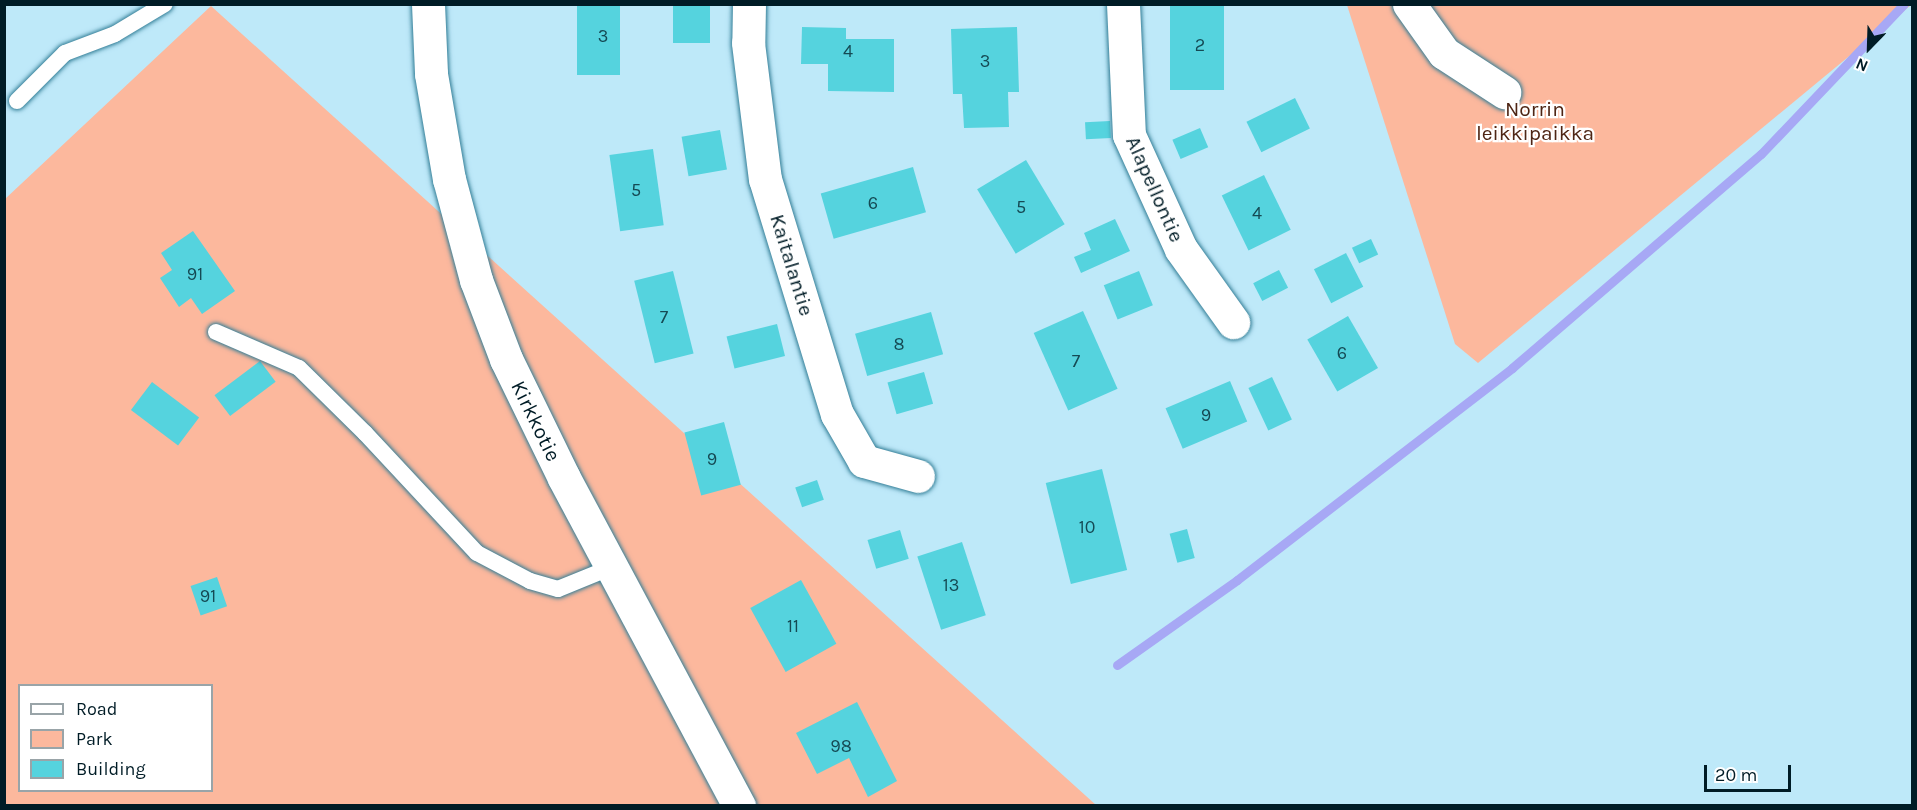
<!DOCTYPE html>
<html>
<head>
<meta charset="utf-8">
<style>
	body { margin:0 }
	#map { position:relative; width:1917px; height:810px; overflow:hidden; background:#bee9f9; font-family:Karla,sans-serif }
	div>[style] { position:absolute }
	.green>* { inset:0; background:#fcb89d }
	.stream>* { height:9px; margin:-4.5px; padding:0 4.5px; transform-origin:4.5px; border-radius:4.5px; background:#a7a8f5 }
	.building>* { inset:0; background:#55d3de; transform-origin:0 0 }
	.roads { filter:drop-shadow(0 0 2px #337e97) drop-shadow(0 0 2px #337e97) }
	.lane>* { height:16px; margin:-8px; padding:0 8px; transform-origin:8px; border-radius:8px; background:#fff }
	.street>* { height:33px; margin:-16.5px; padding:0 16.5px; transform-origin:16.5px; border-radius:16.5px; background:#fff }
	.secondary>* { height:33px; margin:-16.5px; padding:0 16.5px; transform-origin:16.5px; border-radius:16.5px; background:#fff }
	span { translate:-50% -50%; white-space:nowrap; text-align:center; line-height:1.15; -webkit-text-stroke:4.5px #fff; paint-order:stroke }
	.number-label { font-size:18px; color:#154a54 }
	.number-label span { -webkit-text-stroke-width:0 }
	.park-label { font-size:21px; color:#4e2514 }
	.street-label { font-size:21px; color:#001c26 }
	.frame { position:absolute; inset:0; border:6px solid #001c26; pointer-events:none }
	.legend { position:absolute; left:18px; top:684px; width:195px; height:108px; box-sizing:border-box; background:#fff; border:2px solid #99a4a8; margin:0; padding:8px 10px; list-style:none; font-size:18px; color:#001c26 }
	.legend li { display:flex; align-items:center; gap:12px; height:30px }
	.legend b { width:30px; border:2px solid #99a4a8 }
	.north { position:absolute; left:1839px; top:18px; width:60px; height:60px; -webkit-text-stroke:4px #fff; paint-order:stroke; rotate:203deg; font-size:16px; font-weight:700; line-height:24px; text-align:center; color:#001c26 }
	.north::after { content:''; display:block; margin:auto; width:21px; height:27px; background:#001c26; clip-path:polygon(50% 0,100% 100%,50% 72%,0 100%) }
	.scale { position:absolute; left:1704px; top:765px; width:87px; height:27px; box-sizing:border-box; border:3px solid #001c26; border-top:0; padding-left:8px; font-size:18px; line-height:21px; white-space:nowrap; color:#001c26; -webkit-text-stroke:4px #fff; paint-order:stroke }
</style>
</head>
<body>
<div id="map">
	<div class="green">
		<div style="clip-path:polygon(1347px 5px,1911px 5px,1478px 363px,1455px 344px)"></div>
		<div style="clip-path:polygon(evenodd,211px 6px,1096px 805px,5px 806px,5px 199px,211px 6px,20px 686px,212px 686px,212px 790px,20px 790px,20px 686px)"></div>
	</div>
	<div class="stream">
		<div style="left:1117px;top:665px;width:147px;rotate:-35.3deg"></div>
		<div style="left:1237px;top:580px;width:347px;rotate:-37.6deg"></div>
		<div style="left:1512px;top:368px;width:328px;rotate:-40.7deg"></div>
		<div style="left:1761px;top:154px;width:207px;rotate:-46.4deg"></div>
	</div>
	<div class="building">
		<div style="left:577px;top:4px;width:43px;height:71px"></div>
		<div style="left:673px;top:4px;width:37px;height:39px"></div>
		<div style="left:1170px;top:4px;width:54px;height:86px"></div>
		<div style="clip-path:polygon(802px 27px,846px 28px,846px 39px,894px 39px,894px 92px,828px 91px,828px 64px,801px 64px)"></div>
		<div style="clip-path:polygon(1017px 27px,1019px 92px,1008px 92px,1009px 127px,964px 128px,962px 94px,953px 94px,951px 29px)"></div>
		<div style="left:1295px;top:98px;width:34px;height:54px;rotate:64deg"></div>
		<div style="left:1110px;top:121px;width:17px;height:25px;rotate:87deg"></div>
		<div style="left:1200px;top:128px;width:21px;height:30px;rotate:67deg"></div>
		<div style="left:720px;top:130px;width:40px;height:39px;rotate:80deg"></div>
		<div style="left:653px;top:149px;width:77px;height:44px;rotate:82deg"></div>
		<div style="left:1026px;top:160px;width:75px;height:57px;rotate:59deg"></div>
		<div style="left:913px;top:167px;width:47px;height:96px;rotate:74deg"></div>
		<div style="left:1264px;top:175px;width:61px;height:47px;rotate:64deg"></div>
		<div style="clip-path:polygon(1115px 219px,1130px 251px,1081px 273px,1074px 257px,1091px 250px,1084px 233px)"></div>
		<div style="clip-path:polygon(193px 231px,235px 291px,202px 314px,191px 298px,179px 307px,160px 278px,172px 270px,161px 253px)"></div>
		<div style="left:1371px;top:239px;width:17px;height:21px;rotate:65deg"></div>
		<div style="left:1346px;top:253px;width:38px;height:36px;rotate:63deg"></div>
		<div style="left:1279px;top:270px;width:20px;height:29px;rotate:63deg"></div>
		<div style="left:673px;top:271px;width:85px;height:40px;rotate:76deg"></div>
		<div style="left:1139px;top:271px;width:37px;height:38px;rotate:68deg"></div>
		<div style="left:1083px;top:311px;width:85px;height:54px;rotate:66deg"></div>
		<div style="left:931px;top:312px;width:44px;height:79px;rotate:74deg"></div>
		<div style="left:1348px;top:316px;width:60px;height:47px;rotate:60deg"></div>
		<div style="left:777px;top:324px;width:33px;height:52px;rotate:76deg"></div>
		<div style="left:260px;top:361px;width:26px;height:57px;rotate:53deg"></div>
		<div style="left:924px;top:372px;width:33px;height:38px;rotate:74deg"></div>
		<div style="left:1272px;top:377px;width:47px;height:26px;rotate:65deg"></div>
		<div style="left:1230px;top:381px;width:44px;height:70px;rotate:67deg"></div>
		<div style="left:152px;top:382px;width:59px;height:35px;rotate:37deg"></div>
		<div style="left:724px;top:422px;width:65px;height:41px;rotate:75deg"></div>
		<div style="left:1102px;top:469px;width:104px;height:58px;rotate:76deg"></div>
		<div style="left:817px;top:480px;width:21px;height:23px;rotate:71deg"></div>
		<div style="left:1187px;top:529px;width:30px;height:18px;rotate:75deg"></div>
		<div style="left:900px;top:530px;width:30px;height:34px;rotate:73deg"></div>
		<div style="left:962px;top:542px;width:77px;height:47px;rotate:72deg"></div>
		<div style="left:217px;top:577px;width:31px;height:28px;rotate:71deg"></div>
		<div style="left:801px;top:580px;width:73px;height:58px;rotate:61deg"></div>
		<div style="clip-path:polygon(857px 702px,897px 781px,868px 797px,849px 758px,817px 774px,796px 733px)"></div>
	</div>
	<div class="roads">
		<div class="lane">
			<div style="left:17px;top:101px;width:68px;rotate:-45deg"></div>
			<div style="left:65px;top:53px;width:53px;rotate:-20.8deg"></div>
			<div style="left:115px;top:34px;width:58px;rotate:-31deg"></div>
			<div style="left:216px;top:332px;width:90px;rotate:23.4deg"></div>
			<div style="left:299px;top:368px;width:93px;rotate:44.6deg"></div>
			<div style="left:365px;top:433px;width:164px;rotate:47deg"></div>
			<div style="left:477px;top:553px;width:60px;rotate:27.8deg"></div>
			<div style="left:530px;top:581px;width:29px;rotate:16deg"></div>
			<div style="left:558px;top:589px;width:58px;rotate:-22.2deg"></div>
		</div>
		<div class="street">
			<div style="left:749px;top:4px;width:39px;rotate:91deg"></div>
			<div style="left:748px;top:43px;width:137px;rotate:82.9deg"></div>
			<div style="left:765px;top:179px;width:246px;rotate:73deg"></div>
			<div style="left:837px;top:414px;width:54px;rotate:60.1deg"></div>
			<div style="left:864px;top:461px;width:56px;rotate:15.5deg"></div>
			<div style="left:1123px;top:4px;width:131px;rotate:87.4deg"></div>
			<div style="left:1129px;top:135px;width:125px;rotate:65.5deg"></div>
			<div style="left:1181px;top:249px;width:90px;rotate:54.5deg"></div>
			<div style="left:1409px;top:4px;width:60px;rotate:54.5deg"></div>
			<div style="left:1444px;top:53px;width:72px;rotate:33deg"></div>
		</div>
		<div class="secondary">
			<div style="left:428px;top:4px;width:70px;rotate:87.5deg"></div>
			<div style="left:431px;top:74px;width:107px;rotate:80.3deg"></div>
			<div style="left:449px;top:179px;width:105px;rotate:75deg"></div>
			<div style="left:476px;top:280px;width:85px;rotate:69.2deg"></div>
			<div style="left:506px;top:359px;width:132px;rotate:64deg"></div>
			<div style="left:564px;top:478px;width:372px;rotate:61.9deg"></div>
		</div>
	</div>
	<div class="number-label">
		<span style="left:603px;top:36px">3</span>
		<span style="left:1200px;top:45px">2</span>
		<span style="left:848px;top:51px">4</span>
		<span style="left:985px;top:61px">3</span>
		<span style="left:636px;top:190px">5</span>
		<span style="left:873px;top:203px">6</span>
		<span style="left:1021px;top:207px">5</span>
		<span style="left:1257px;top:213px">4</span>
		<span style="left:195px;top:274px">91</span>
		<span style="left:664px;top:317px">7</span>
		<span style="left:899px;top:344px">8</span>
		<span style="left:1342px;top:353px">6</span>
		<span style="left:1076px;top:361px">7</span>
		<span style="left:1206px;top:415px">9</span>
		<span style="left:712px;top:459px">9</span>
		<span style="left:1087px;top:527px">10</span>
		<span style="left:951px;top:585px">13</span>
		<span style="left:208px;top:596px">91</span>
		<span style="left:793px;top:626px">11</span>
		<span style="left:841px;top:746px">98</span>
	</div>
	<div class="park-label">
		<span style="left:1535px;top:121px">Norrin<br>leikkipaikka</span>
	</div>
	<div class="street-label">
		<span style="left:1155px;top:189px;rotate:66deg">Alapellontie</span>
		<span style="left:792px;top:265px;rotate:73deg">Kaitalantie</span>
		<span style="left:536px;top:421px;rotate:64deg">Kirkkotie</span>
	</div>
	<div class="frame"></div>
	<ul class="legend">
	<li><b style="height:8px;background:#fff"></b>Road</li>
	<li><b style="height:16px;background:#fcb89d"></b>Park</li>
	<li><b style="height:16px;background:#55d3de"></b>Building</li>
	</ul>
	<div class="north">N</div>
	<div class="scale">20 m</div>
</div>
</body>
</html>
